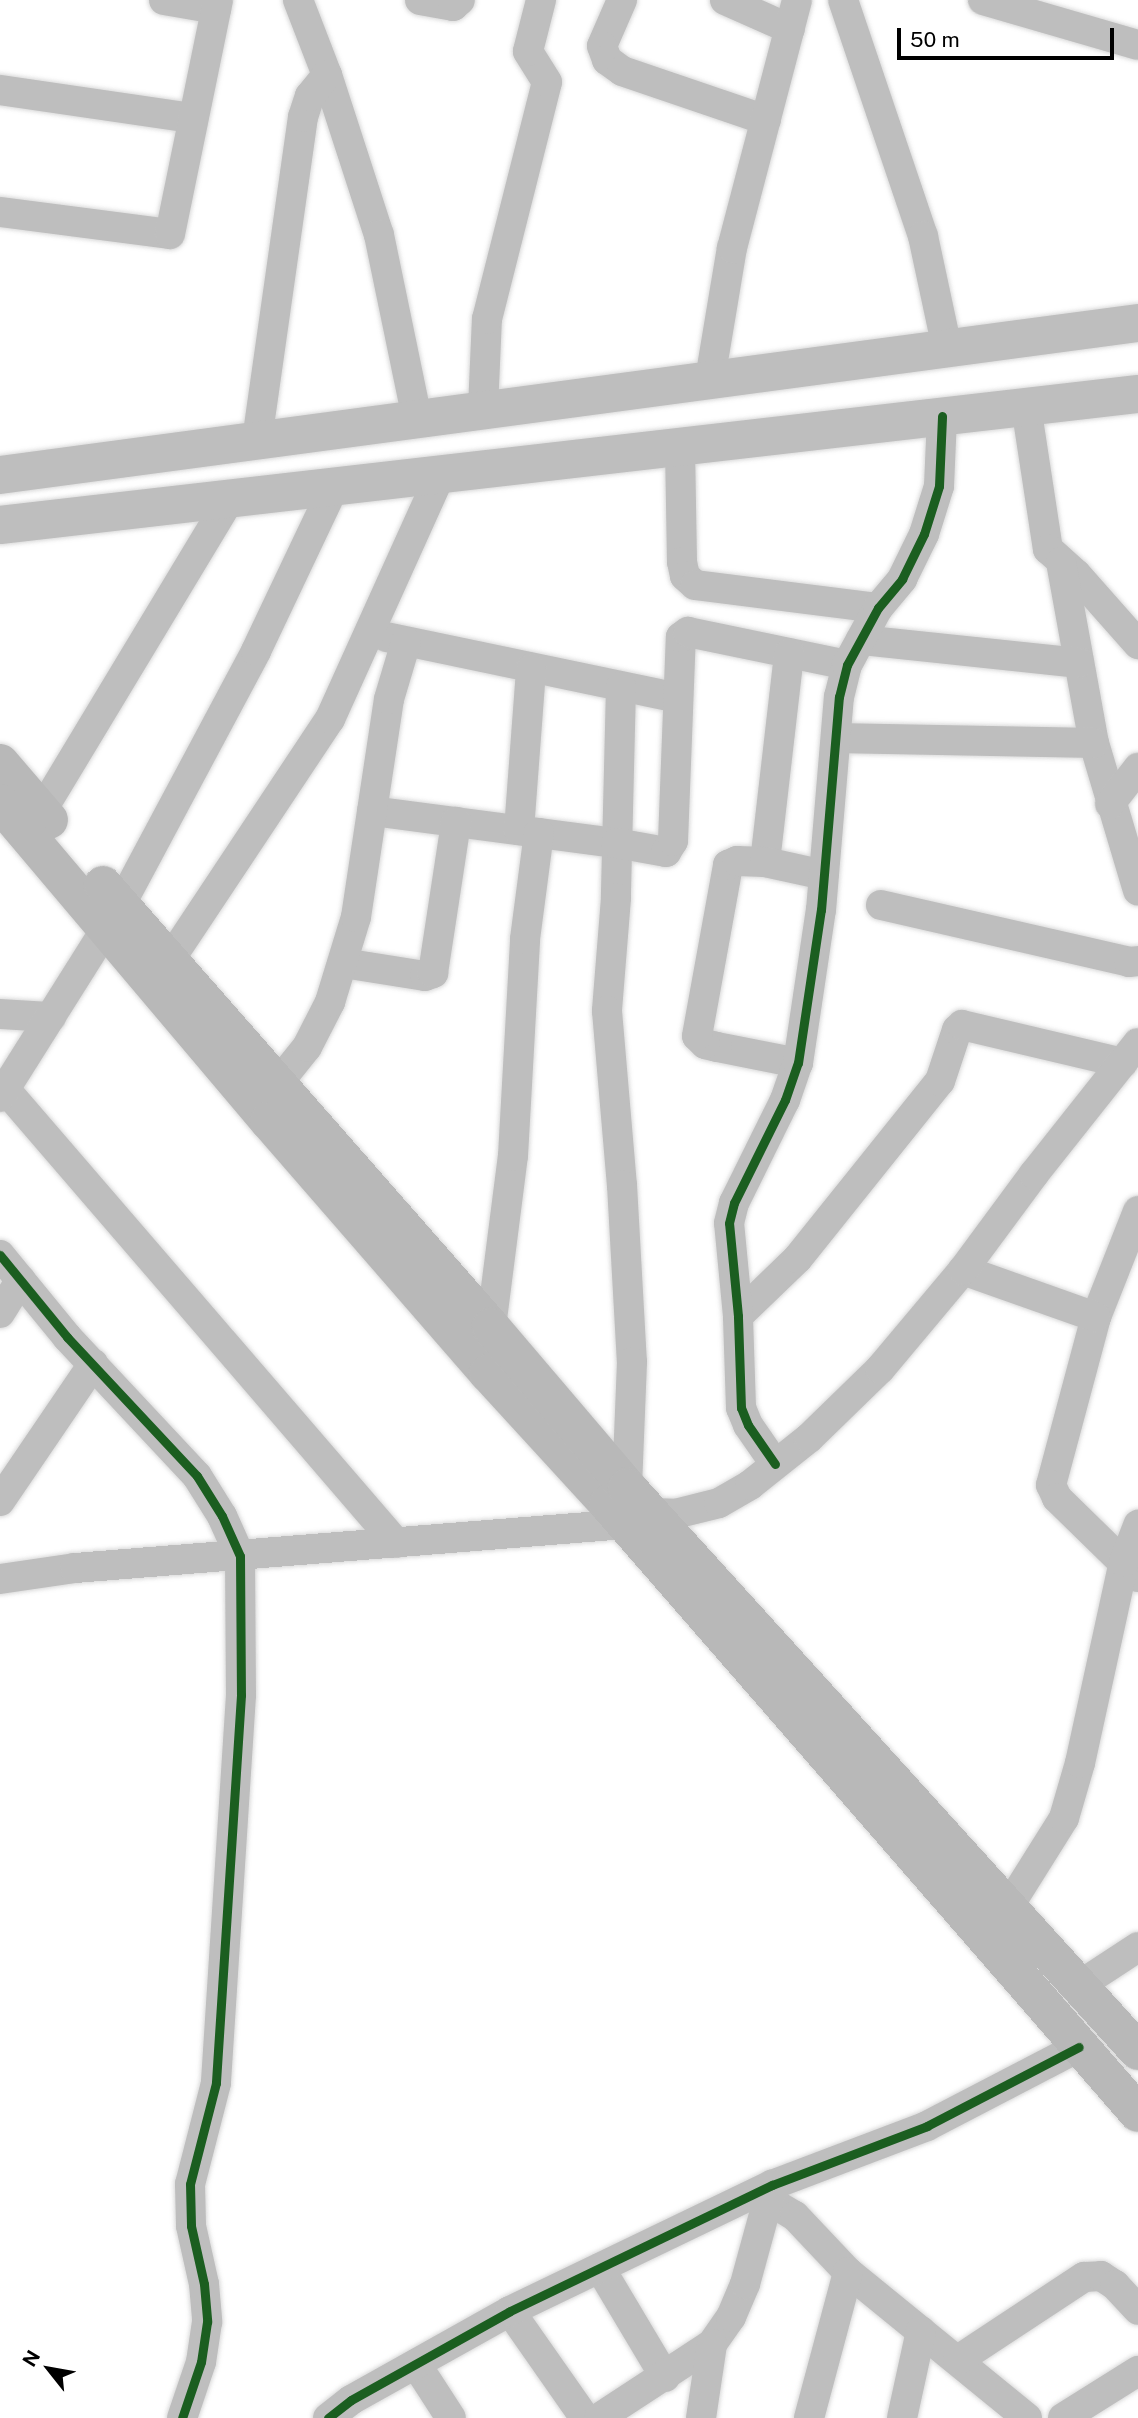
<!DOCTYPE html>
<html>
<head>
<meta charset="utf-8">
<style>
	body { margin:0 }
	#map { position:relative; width:1138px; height:2418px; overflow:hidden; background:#fff; font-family:"Public Sans",sans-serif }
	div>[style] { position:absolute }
	.roads { filter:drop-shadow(0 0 2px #dbdbdb) drop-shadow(0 0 2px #dbdbdb) }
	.minor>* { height:30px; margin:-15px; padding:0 15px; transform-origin:15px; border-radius:15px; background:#bebebe }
	.secondary>* { height:38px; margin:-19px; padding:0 19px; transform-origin:19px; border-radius:19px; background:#b8b8b8 }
	.primary>* { height:38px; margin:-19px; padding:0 19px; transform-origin:19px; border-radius:19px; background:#bebebe }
	.cycleway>* { height:9px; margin:-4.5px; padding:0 4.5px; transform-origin:4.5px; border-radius:4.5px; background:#1b5e20 }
	span { translate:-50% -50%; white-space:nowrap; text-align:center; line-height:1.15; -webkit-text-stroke:5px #fff; paint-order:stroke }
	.north { position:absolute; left:14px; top:2334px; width:70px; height:70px; -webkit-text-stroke:5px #fff; paint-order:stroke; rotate:301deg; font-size:19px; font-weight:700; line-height:28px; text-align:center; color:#000 }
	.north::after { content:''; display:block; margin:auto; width:24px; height:32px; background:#000; clip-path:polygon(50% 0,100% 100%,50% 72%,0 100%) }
	.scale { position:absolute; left:897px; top:28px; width:217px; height:32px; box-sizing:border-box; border:4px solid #000; border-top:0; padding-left:9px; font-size:21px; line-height:24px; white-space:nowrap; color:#000; -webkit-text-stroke:5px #fff; paint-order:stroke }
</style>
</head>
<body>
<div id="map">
	<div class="roads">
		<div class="minor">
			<div style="left:164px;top:0;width:53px;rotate:9.8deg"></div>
			<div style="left:298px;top:0;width:80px;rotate:68.9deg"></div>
			<div style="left:327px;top:75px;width:168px;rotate:72deg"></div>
			<div style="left:379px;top:235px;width:187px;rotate:78.3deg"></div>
			<div style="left:420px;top:0;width:34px;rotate:10deg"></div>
			<div style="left:453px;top:6px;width:9px;rotate:-41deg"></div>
			<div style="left:622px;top:0;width:50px;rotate:113.5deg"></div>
			<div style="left:602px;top:46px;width:15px;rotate:70deg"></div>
			<div style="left:607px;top:60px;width:19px;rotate:36deg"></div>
			<div style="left:622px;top:71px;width:152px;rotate:18.8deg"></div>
			<div style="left:725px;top:0;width:71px;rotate:24deg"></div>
			<div style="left:843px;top:0;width:249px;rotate:71.3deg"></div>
			<div style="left:923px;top:236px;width:115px;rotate:77.9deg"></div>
			<div style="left:983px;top:0;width:161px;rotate:16.2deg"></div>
			<div style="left:0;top:90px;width:195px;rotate:8.3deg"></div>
			<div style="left:0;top:212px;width:171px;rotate:7.4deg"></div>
			<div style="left:170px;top:234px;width:239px;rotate:-78.4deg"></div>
			<div style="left:710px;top:379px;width:133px;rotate:-80.5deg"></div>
			<div style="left:732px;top:248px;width:256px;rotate:-75.3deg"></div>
			<div style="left:1026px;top:406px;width:145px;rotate:81.3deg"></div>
			<div style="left:1048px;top:549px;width:38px;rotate:42deg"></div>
			<div style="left:1076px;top:574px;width:94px;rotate:48.5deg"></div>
			<div style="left:483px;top:409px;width:90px;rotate:-87.5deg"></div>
			<div style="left:487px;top:319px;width:244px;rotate:-75.8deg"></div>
			<div style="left:547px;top:82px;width:36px;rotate:-122deg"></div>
			<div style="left:528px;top:51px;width:53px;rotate:-75.7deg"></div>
			<div style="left:257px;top:440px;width:326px;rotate:-81.9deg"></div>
			<div style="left:303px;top:117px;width:22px;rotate:-72deg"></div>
			<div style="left:310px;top:96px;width:27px;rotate:-51deg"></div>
			<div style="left:680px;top:447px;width:115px;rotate:89deg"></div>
			<div style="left:682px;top:562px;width:14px;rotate:78deg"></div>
			<div style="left:685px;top:576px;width:13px;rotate:42deg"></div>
			<div style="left:695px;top:585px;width:184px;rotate:7.2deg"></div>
			<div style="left:1061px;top:562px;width:184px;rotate:79.7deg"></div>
			<div style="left:1094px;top:743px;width:154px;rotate:73.4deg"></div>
			<div style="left:386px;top:637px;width:297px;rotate:11.8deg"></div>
			<div style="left:861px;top:640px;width:219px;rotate:6deg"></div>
			<div style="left:621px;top:687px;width:211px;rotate:91.4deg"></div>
			<div style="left:616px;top:898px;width:113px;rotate:94.6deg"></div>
			<div style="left:607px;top:1011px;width:175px;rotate:85.1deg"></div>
			<div style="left:622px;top:1185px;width:177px;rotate:86.8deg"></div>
			<div style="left:632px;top:1362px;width:125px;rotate:92.3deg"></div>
			<div style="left:836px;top:738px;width:258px;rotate:1.1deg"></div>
			<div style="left:1110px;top:804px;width:46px;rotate:-52.1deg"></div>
			<div style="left:372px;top:811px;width:246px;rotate:7.5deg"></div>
			<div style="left:616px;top:843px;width:51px;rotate:10.2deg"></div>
			<div style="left:666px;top:852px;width:13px;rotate:-58deg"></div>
			<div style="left:673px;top:841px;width:204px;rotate:-87.8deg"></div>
			<div style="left:681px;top:637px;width:9px;rotate:-36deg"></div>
			<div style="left:688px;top:632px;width:162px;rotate:11.7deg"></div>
			<div style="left:41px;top:812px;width:366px;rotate:-58.9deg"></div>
			<div style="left:519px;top:830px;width:161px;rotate:-85.7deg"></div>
			<div style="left:765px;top:862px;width:210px;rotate:-83.4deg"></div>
			<div style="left:881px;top:905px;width:254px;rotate:12.9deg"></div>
			<div style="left:1129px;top:962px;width:9px;rotate:-6deg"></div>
			<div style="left:120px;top:906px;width:289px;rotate:-61.9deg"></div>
			<div style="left:256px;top:651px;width:182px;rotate:-64.6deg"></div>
			<div style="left:169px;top:961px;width:291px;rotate:-56.4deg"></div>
			<div style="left:330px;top:719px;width:268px;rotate:-65.7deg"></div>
			<div style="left:343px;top:963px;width:83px;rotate:9deg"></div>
			<div style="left:425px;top:976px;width:9px;rotate:-21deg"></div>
			<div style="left:433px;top:973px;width:153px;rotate:-81.3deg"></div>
			<div style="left:0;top:1014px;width:51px;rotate:3.4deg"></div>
			<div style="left:798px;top:1063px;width:83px;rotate:-168.8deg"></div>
			<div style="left:717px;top:1047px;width:12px;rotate:-166deg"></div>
			<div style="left:705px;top:1044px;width:11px;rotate:-135deg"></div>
			<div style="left:697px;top:1036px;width:174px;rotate:-79.7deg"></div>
			<div style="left:728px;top:865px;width:10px;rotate:-24deg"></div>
			<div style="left:737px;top:861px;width:28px;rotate:2deg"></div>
			<div style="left:765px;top:862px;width:60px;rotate:12.4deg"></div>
			<div style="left:278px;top:1083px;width:46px;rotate:-51.1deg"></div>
			<div style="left:307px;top:1047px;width:51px;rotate:-62.9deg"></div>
			<div style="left:330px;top:1002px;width:89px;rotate:-73deg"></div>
			<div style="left:356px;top:917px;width:220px;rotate:-81.4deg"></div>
			<div style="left:389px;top:699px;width:59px;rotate:-73.4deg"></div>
			<div style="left:5px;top:1089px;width:599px;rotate:49.26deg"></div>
			<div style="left:0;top:1097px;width:199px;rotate:-57.8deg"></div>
			<div style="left:1138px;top:1211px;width:114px;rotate:111.6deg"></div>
			<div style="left:1096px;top:1317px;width:174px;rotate:105deg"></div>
			<div style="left:1051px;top:1485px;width:14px;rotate:65deg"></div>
			<div style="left:1057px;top:1498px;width:113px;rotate:44.3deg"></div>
			<div style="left:0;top:1255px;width:106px;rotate:50.7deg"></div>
			<div style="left:67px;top:1337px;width:190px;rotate:46.9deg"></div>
			<div style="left:197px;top:1476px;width:47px;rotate:58deg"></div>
			<div style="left:222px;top:1516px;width:44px;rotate:65.8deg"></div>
			<div style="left:240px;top:1556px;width:139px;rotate:89.6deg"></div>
			<div style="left:241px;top:1695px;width:389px;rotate:93.7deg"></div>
			<div style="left:216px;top:2083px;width:104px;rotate:104.4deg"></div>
			<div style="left:190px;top:2184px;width:42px;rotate:88.6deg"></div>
			<div style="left:191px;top:2226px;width:59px;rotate:77.4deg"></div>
			<div style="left:204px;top:2284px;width:38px;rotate:85deg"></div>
			<div style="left:207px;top:2322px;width:40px;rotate:98.5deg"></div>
			<div style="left:201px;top:2362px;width:59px;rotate:108.7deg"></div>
			<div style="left:963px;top:1270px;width:141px;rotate:19.5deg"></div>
			<div style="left:0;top:1313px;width:39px;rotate:-58deg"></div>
			<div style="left:738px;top:1316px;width:83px;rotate:-44deg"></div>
			<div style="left:798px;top:1258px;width:227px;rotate:-51.3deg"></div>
			<div style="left:940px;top:1081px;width:54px;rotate:-71.6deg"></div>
			<div style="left:957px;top:1030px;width:7px;rotate:-45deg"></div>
			<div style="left:962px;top:1025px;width:165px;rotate:13.3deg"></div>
			<div style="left:491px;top:1327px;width:172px;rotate:-82.7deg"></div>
			<div style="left:513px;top:1156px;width:217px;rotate:-86.8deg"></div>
			<div style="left:525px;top:939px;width:107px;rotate:-82.5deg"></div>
			<div style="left:775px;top:1464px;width:47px;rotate:-124.7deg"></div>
			<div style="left:748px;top:1425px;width:18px;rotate:-112deg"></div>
			<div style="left:741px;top:1408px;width:92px;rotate:-91.9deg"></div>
			<div style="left:738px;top:1316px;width:93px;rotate:-95.5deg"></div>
			<div style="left:729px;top:1223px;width:21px;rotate:-76deg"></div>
			<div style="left:734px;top:1203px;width:115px;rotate:-63.7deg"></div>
			<div style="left:785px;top:1100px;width:39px;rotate:-71deg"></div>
			<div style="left:798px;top:1063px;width:155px;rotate:-81.5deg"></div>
			<div style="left:821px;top:910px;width:214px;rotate:-85.2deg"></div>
			<div style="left:839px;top:697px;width:33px;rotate:-76deg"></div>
			<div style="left:847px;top:665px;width:65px;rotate:-61.5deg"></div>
			<div style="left:878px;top:608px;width:38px;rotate:-50deg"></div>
			<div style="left:902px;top:579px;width:50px;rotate:-63.9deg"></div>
			<div style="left:924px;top:534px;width:50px;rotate:-72.6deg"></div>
			<div style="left:939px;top:486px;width:70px;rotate:-87.5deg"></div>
			<div style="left:0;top:1501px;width:166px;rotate:-55.8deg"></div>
			<div style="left:652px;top:1513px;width:23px;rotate:2deg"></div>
			<div style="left:675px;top:1514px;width:45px;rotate:-14deg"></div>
			<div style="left:719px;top:1503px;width:36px;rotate:-30deg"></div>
			<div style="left:750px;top:1485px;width:75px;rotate:-38.5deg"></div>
			<div style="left:809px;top:1438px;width:99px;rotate:-44.2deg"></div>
			<div style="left:880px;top:1369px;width:129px;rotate:-50deg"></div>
			<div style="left:963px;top:1270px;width:119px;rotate:-53.5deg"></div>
			<div style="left:1034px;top:1174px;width:167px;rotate:-51.6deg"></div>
			<div style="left:0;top:1579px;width:76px;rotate:-8.3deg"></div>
			<div style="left:75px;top:1568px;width:553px;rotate:-4.57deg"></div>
			<div style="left:1007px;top:1909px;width:107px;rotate:-57.9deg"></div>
			<div style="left:1064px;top:1818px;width:57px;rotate:-73.8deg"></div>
			<div style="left:1080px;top:1763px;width:206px;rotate:-77.7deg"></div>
			<div style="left:1124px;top:1562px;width:40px;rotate:-69deg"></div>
			<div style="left:1080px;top:1985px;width:69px;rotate:-33.2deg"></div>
			<div style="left:768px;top:2200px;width:31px;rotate:31deg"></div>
			<div style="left:795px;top:2216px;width:77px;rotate:46.6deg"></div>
			<div style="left:848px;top:2272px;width:231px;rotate:39.2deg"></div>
			<div style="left:600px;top:2268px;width:127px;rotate:59.2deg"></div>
			<div style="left:510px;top:2311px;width:131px;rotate:55deg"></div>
			<div style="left:958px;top:2360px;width:151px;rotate:-33.4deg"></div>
			<div style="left:1084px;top:2277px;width:17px;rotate:-3deg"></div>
			<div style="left:1101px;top:2276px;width:17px;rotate:33deg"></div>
			<div style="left:1115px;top:2285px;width:34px;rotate:47deg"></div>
			<div style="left:416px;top:2364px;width:64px;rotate:57.1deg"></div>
			<div style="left:328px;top:2418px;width:29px;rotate:-38deg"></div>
			<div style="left:351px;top:2400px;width:182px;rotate:-29.2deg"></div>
			<div style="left:510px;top:2311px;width:291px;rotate:-25.7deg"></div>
			<div style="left:772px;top:2185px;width:166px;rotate:-20.8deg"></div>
			<div style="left:927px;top:2126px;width:171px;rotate:-27.5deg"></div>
			<div style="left:599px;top:2418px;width:135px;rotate:-33.2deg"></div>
			<div style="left:712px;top:2344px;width:33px;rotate:-55deg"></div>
			<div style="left:731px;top:2317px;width:36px;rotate:-67deg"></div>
			<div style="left:745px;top:2284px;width:103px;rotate:-74.7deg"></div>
			<div style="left:701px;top:2418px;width:75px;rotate:-81.5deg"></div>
			<div style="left:809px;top:2418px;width:151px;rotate:-75deg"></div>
			<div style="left:902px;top:2418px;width:89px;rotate:-77.7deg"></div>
			<div style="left:1063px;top:2418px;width:89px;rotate:-32.1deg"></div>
		</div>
		<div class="secondary">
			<div style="left:0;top:763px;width:75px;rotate:49.3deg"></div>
			<div style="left:0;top:803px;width:417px;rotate:49.8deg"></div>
			<div style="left:269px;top:1121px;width:334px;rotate:49deg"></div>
			<div style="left:488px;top:1373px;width:178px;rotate:47.5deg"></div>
			<div style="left:608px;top:1504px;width:807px;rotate:48.97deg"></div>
			<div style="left:103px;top:885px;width:588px;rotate:48.72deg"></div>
			<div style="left:491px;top:1327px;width:210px;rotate:49.6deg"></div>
			<div style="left:627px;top:1487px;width:761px;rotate:47.82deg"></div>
		</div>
		<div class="primary">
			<div style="left:0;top:475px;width:1148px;rotate:-7.61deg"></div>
			<div style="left:0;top:525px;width:1146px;rotate:-6.57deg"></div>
		</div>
	</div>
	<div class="cycleway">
		<div style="left:0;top:1255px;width:106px;rotate:50.7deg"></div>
		<div style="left:67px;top:1337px;width:190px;rotate:46.9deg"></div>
		<div style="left:197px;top:1476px;width:47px;rotate:58deg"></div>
		<div style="left:222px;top:1516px;width:44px;rotate:65.8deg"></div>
		<div style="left:240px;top:1556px;width:139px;rotate:89.6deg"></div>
		<div style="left:241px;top:1695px;width:389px;rotate:93.7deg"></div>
		<div style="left:216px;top:2083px;width:104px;rotate:104.4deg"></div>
		<div style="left:190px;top:2184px;width:42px;rotate:88.6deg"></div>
		<div style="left:191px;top:2226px;width:59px;rotate:77.4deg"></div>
		<div style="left:204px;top:2284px;width:38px;rotate:85deg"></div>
		<div style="left:207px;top:2322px;width:40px;rotate:98.5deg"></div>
		<div style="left:201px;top:2362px;width:59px;rotate:108.7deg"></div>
		<div style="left:775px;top:1464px;width:47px;rotate:-124.7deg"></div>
		<div style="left:748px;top:1425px;width:18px;rotate:-112deg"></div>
		<div style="left:741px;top:1408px;width:92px;rotate:-91.9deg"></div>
		<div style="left:738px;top:1316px;width:93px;rotate:-95.5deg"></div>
		<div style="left:729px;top:1223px;width:21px;rotate:-76deg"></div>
		<div style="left:734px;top:1203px;width:115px;rotate:-63.7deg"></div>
		<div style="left:785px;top:1100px;width:39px;rotate:-71deg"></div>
		<div style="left:798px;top:1063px;width:155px;rotate:-81.5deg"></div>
		<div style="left:821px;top:910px;width:214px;rotate:-85.2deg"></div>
		<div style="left:839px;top:697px;width:33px;rotate:-76deg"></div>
		<div style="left:847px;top:665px;width:65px;rotate:-61.5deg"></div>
		<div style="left:878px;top:608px;width:38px;rotate:-50deg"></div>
		<div style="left:902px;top:579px;width:50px;rotate:-63.9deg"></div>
		<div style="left:924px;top:534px;width:50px;rotate:-72.6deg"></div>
		<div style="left:939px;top:486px;width:70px;rotate:-87.5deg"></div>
		<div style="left:328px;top:2418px;width:29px;rotate:-38deg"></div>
		<div style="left:351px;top:2400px;width:182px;rotate:-29.2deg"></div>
		<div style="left:510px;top:2311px;width:291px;rotate:-25.7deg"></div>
		<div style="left:772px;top:2185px;width:166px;rotate:-20.8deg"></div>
		<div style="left:927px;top:2126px;width:171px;rotate:-27.5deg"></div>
	</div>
	<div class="north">N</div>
	<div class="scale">50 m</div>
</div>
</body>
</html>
